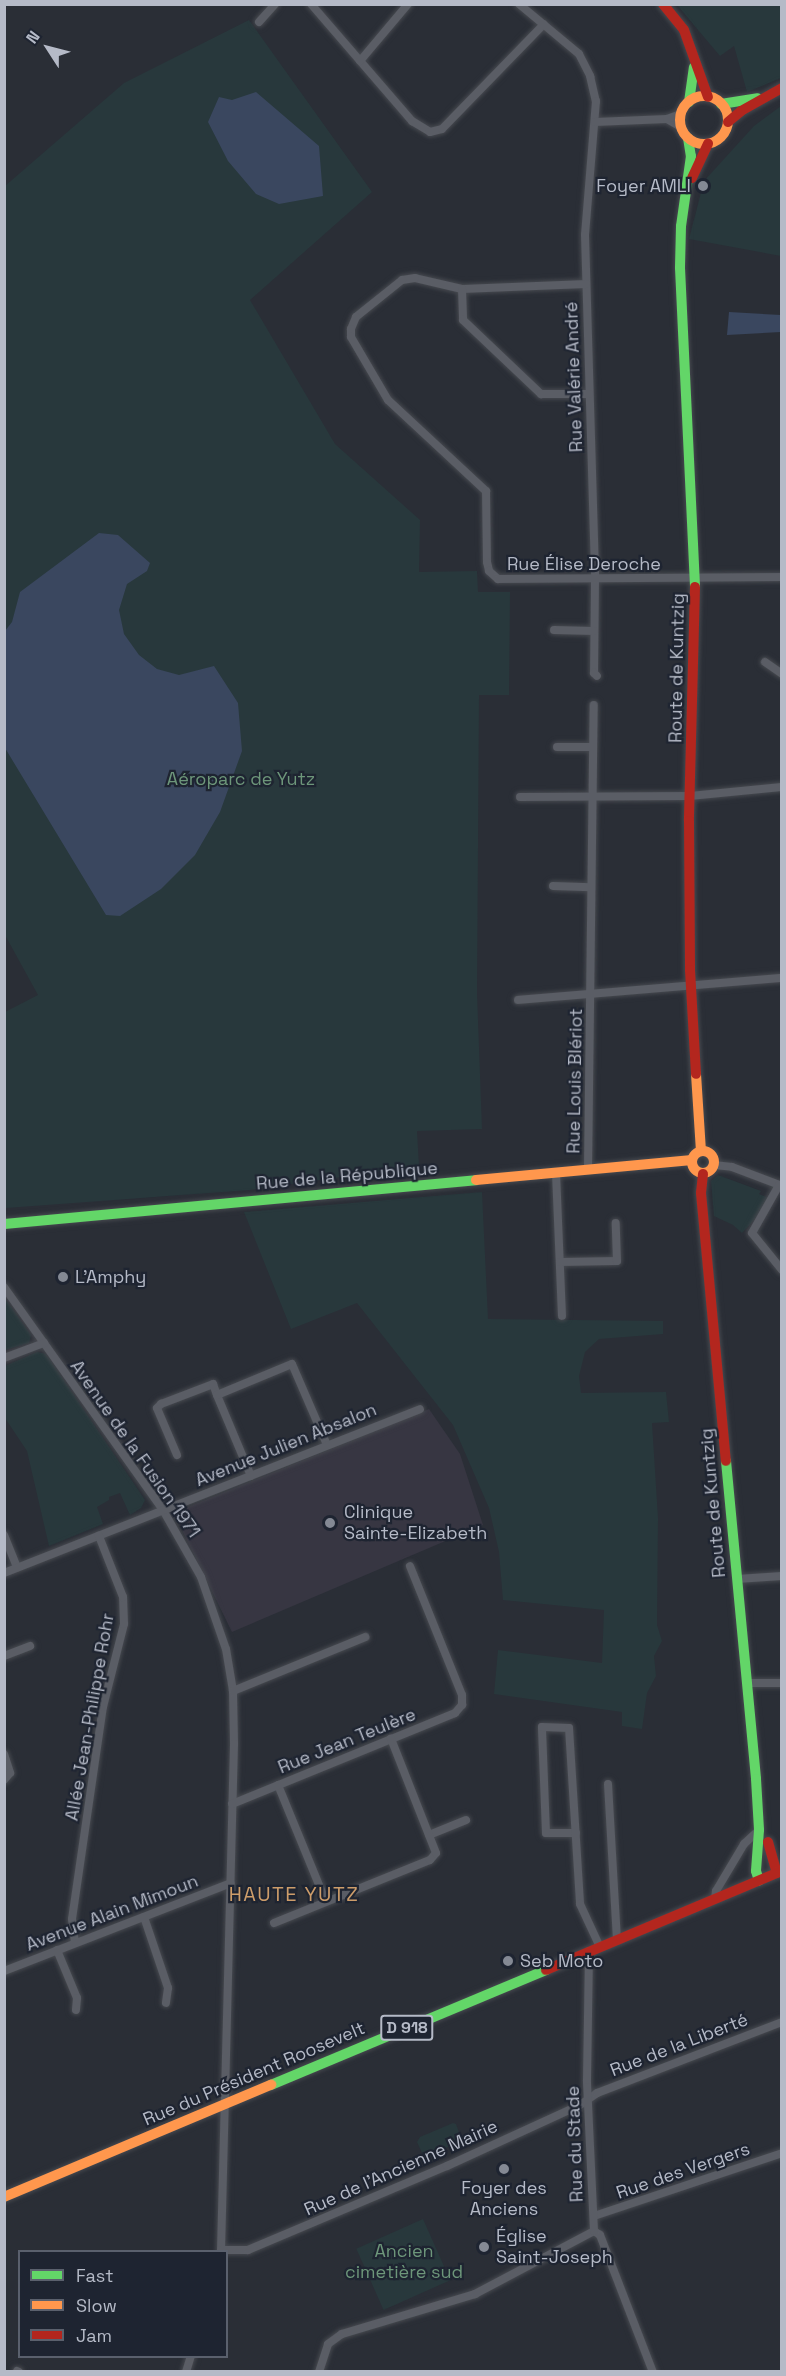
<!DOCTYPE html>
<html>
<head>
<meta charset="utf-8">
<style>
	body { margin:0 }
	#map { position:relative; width:786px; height:2376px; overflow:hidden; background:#2a2e36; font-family:"Space Grotesk",sans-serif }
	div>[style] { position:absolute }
	.medical>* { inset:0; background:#373642 }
	.green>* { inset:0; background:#28383c; transform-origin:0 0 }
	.water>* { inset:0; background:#3a475f }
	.roads { filter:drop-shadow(0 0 2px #46494f) drop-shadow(0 0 2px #46494f) }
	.street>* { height:8px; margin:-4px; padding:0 4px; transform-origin:4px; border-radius:4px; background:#5a5d65 }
	.fast>* { height:10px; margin:-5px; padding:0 5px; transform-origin:5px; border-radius:5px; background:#63d668 }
	.slow>* { height:10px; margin:-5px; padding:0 5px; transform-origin:5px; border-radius:5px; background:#ff974d }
	.slow>.ring { margin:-5px; padding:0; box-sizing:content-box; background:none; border:10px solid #ff974d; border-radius:50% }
	.jam>* { height:10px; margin:-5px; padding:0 5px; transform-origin:5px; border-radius:5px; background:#b3261e }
	.dots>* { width:16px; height:16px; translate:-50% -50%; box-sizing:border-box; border:3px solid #1e2431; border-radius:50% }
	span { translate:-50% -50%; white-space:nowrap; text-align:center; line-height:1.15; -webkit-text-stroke:4.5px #1e2431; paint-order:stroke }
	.shield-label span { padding:2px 4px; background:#1e2431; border:2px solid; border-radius:4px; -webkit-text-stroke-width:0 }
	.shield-label { font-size:16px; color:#b5bac7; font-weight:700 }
	.poi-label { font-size:18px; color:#b5bac7 }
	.right { translate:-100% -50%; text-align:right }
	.left { translate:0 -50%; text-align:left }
	.street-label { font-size:18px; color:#b5bac7 }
	.park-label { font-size:18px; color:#6d967a }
	.neighbourhood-label { font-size:20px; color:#cd9d6a; letter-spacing:1.5px }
	.frame { position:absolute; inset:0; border:6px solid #b5bac7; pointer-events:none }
	.legend { position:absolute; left:18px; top:2250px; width:210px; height:108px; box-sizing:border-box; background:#1e2431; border:2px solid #5a606d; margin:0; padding:8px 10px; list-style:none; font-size:18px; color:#b5bac7 }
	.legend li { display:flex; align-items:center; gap:12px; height:30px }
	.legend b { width:30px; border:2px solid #5a606d }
	.north { position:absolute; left:18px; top:18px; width:60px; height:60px; -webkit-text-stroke:4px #1e2431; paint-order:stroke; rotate:306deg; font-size:16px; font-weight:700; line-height:24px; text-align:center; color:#b5bac7 }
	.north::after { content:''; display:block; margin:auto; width:21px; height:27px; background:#b5bac7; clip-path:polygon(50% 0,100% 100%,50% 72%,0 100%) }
</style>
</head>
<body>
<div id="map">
	<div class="medical">
		<div style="clip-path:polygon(429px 1409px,460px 1454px,483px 1525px,232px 1632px,181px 1528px,178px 1515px,183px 1509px)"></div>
	</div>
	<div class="green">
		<div style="clip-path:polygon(677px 5px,781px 5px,781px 78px,747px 92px,734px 46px,720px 56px)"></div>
		<div style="clip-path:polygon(249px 20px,372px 192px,250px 300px,335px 444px,420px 520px,419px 572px,477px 571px,478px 592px,510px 592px,509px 695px,479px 695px,477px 993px,482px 1129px,417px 1131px,419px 1166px,249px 1190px,6px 1208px,5px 1012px,38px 995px,5px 935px,5px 186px,124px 83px)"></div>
		<div style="clip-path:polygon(781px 106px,781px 256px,689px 239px,704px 181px,754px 126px)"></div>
		<div style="clip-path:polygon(718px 1175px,761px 1191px,759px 1194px,769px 1198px,755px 1219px,742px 1233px,733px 1225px,714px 1216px,711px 1181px)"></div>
		<div style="clip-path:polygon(482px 1192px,488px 1319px,663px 1321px,663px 1334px,599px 1339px,585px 1352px,579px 1376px,581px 1393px,666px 1392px,669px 1422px,652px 1423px,658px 1518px,657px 1625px,662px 1641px,654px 1656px,656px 1676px,647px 1693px,642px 1729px,622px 1726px,622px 1712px,494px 1694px,498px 1650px,602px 1663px,604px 1610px,503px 1600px,499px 1552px,489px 1508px,453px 1425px,357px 1303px,291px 1329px,244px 1212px)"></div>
		<div style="clip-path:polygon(4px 1297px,31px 1335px,29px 1343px,5px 1350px)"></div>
		<div style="clip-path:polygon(37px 1352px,46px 1354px,145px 1500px,141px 1508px,130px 1515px,120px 1493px,109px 1497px,109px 1500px,97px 1507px,103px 1524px,49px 1546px,27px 1451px,5px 1418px,5px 1366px)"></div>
		<div style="clip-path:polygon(453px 2123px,456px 2124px,462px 2141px,426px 2156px,423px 2155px,417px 2142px,420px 2137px)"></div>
		<div style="left:423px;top:2219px;width:67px;height:73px;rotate:66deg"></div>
	</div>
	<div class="water">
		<div style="clip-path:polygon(256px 92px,319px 146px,323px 196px,279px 204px,256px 194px,228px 161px,208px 122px,219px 97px,232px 100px)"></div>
		<div style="clip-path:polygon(729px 312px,781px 315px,781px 332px,727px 335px)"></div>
		<div style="clip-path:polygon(99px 533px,118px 535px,150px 563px,147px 571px,127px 584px,119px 610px,124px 634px,139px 655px,157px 669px,179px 675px,214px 666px,238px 703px,242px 751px,220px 812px,195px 855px,161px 889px,120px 916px,106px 915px,5px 748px,5px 631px,12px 622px,20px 592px)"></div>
	</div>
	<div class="roads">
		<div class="street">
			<div style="left:311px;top:4px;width:155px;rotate:49.2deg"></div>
			<div style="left:412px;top:121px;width:21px;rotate:31deg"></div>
			<div style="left:430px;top:132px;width:12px;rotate:-14deg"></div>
			<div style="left:442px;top:129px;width:146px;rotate:-45.8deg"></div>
			<div style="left:519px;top:4px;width:78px;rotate:39.8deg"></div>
			<div style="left:579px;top:54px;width:25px;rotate:63deg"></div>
			<div style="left:590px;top:76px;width:26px;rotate:77deg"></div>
			<div style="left:596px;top:101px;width:134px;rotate:94.7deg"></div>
			<div style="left:585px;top:235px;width:345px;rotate:88.3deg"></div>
			<div style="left:595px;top:580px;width:93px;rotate:90.6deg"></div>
			<div style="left:594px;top:673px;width:4px;rotate:45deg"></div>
			<div style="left:259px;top:22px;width:24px;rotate:-48deg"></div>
			<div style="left:360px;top:61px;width:75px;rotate:-49.9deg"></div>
			<div style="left:667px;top:119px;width:16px;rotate:30deg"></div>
			<div style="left:595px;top:122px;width:72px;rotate:-2.4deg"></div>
			<div style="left:667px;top:119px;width:15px;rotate:-20deg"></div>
			<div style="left:586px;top:284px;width:124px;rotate:177.7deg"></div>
			<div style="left:462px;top:289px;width:48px;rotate:-166.8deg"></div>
			<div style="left:415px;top:278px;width:13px;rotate:171deg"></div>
			<div style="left:402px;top:280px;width:59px;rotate:141.2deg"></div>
			<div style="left:356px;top:317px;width:13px;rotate:113deg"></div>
			<div style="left:351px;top:329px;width:8px;rotate:90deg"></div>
			<div style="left:351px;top:337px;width:73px;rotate:59.6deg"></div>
			<div style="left:388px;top:400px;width:134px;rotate:42.9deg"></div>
			<div style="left:486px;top:491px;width:71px;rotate:89.2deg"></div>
			<div style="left:487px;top:562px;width:9px;rotate:77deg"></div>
			<div style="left:489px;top:571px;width:12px;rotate:42deg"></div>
			<div style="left:498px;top:579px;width:284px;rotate:-0.4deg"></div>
			<div style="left:462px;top:289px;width:31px;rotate:88deg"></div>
			<div style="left:463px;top:320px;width:108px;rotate:43.5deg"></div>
			<div style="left:541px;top:394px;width:48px"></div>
			<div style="left:554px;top:630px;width:40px;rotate:1.4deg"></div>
			<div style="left:765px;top:662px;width:21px;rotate:35deg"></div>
			<div style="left:557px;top:747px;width:35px"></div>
			<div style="left:520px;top:797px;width:170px;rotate:-0.3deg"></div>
			<div style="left:690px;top:796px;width:92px;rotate:-5.6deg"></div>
			<div style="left:553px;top:886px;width:38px;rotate:2deg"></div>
			<div style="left:518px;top:1000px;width:265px;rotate:-4.8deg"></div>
			<div style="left:714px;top:1165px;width:18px;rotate:6deg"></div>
			<div style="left:732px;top:1167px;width:53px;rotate:20.8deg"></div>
			<div style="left:588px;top:1170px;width:465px;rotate:-89.3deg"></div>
			<div style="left:556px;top:1173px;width:143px;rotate:87.6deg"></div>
			<div style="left:779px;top:1185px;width:55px;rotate:119.4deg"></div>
			<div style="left:752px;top:1233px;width:48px;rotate:51deg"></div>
			<div style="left:560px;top:1262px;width:57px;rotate:-1deg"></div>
			<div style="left:617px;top:1261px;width:38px;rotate:-92deg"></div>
			<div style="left:4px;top:1287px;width:274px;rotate:54.5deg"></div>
			<div style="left:163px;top:1510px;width:77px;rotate:60.4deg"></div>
			<div style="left:201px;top:1577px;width:76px;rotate:70.9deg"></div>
			<div style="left:226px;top:1649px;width:43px;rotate:80.5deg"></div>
			<div style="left:233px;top:1691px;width:53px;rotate:88.9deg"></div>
			<div style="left:234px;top:1744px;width:508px;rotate:91.47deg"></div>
			<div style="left:4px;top:1358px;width:43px;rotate:-20.6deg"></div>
			<div style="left:177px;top:1455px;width:51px;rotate:-113.1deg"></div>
			<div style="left:157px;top:1408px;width:6px;rotate:-45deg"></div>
			<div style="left:161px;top:1404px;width:56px;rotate:-21deg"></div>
			<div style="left:213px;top:1384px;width:12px;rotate:70deg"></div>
			<div style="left:251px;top:1476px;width:88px;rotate:-112.8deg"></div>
			<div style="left:217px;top:1395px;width:81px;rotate:-22.5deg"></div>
			<div style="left:292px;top:1364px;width:88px;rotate:66.6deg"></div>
			<div style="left:4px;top:1535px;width:35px;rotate:68deg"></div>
			<div style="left:4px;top:1573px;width:447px;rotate:-21.5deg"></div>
			<div style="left:737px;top:1579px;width:45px;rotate:-3.8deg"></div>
			<div style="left:4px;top:1656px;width:28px;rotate:-21deg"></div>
			<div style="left:747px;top:1683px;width:35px"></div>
			<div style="left:233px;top:1691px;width:143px;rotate:-22.2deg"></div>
			<div style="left:4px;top:1754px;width:20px;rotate:72deg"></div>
			<div style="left:10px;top:1773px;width:9px;rotate:131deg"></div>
			<div style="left:608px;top:1784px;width:156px;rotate:86.7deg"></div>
			<div style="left:278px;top:1785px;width:126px;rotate:67.7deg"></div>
			<div style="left:232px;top:1804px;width:241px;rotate:-22.2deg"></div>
			<div style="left:455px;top:1713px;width:11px;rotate:-49deg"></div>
			<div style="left:462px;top:1705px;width:10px;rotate:-90deg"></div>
			<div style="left:462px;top:1695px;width:139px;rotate:-112deg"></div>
			<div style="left:576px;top:1833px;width:30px;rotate:180deg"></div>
			<div style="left:546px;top:1833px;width:106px;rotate:-92.2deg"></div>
			<div style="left:542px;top:1727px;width:27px;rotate:2deg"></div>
			<div style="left:569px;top:1728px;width:176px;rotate:86.4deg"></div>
			<div style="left:580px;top:1904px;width:47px;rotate:65.1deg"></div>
			<div style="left:429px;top:1835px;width:40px;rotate:-22deg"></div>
			<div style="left:715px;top:1899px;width:8px;rotate:-83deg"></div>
			<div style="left:716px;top:1891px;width:55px;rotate:-59.2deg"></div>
			<div style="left:744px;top:1844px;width:21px;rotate:-43deg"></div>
			<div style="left:144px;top:1917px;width:75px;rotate:71.3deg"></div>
			<div style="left:168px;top:1988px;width:15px;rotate:98deg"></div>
			<div style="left:274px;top:1923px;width:168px;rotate:-22deg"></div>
			<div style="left:430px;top:1860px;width:9px;rotate:-49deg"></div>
			<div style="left:436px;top:1853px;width:123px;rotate:-111.5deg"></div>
			<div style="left:75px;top:1943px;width:24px;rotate:-97deg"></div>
			<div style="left:72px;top:1919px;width:214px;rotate:-81.7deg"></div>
			<div style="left:103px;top:1707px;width:86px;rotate:-75.8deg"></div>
			<div style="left:124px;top:1624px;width:27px;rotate:-92deg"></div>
			<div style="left:123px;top:1597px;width:66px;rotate:-111.5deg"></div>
			<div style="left:57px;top:1950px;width:52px;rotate:67.4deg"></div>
			<div style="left:77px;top:1998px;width:12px;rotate:95deg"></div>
			<div style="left:4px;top:1971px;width:243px;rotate:-21.2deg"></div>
			<div style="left:594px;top:2216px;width:198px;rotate:-18.5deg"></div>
			<div style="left:594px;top:2231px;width:7px;rotate:34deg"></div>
			<div style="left:600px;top:2235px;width:147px;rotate:68.9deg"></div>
			<div style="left:221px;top:2250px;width:27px"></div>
			<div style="left:248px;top:2250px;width:216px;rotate:-22.9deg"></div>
			<div style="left:447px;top:2166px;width:146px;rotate:-24.6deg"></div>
			<div style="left:580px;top:2105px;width:21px;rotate:-35deg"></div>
			<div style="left:597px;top:2093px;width:198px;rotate:-21deg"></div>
			<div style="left:17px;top:2371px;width:2px;rotate:27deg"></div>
			<div style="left:186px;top:2372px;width:17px;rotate:-73deg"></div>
			<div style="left:319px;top:2372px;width:29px;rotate:-72deg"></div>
			<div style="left:328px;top:2344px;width:17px;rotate:-36deg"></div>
			<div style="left:342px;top:2334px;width:139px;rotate:-16.7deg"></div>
			<div style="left:475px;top:2294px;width:135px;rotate:-27.9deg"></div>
			<div style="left:594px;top:2231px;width:151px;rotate:-92.7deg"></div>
			<div style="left:587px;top:2080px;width:129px;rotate:-89.1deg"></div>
		</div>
		<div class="fast">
			<div style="left:689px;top:102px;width:35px;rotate:-82deg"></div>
			<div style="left:721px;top:104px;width:37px;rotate:-9deg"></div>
			<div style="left:688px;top:138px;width:18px;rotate:81deg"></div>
			<div style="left:691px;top:156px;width:71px;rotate:98.1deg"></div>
			<div style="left:681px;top:226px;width:42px;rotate:91.4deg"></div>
			<div style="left:680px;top:268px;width:319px;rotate:87.3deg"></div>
			<div style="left:4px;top:1224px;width:474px;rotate:-5.3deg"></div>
			<div style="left:726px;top:1461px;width:319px;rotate:84.6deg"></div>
			<div style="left:756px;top:1779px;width:51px;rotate:86.6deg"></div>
			<div style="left:759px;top:1830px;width:41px;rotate:94.2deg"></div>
			<div style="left:756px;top:1871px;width:10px;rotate:73deg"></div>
			<div style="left:271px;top:2085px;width:298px;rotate:-22.7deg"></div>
		</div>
		<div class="slow">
			<div class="ring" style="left:680px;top:96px;width:38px;height:38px"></div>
			<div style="left:696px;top:1074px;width:77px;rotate:86.3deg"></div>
			<div class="ring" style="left:692px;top:1151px;width:12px;height:12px"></div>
			<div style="left:476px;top:1180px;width:217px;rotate:-5.3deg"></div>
			<div style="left:4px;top:2197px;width:290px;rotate:-22.8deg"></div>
		</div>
		<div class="jam">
			<div style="left:663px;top:4px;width:33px;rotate:51deg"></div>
			<div style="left:684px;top:30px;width:71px;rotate:70.3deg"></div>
			<div style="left:728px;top:122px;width:17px;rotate:-40deg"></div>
			<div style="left:741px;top:111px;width:47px;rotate:-29.3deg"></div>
			<div style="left:692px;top:178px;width:38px;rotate:-65deg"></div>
			<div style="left:695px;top:587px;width:234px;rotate:91.5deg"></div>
			<div style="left:689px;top:821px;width:149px;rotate:89.6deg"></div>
			<div style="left:690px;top:970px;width:104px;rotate:86.7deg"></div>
			<div style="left:703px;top:1174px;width:19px;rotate:96deg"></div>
			<div style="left:701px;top:1193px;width:269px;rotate:84.7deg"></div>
			<div style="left:768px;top:1842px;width:32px;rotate:74deg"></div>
			<div style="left:546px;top:1970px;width:256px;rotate:-22.8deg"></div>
		</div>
	</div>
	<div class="dots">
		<div style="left:703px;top:186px;background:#848994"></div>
		<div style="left:63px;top:1277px;background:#848994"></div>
		<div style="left:330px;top:1523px;background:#848994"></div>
		<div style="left:508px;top:1961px;background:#848994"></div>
		<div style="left:504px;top:2169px;background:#848994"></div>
		<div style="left:484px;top:2247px;background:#848994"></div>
	</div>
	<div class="shield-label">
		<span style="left:407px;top:2028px">D 918</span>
	</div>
	<div class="poi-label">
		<span class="right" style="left:691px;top:186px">Foyer AMLI</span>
		<span class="left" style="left:75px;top:1277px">L'Amphy</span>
		<span class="left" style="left:344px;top:1523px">Clinique<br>Sainte-Elizabeth</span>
		<span class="left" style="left:520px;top:1961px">Seb Moto</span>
		<span style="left:504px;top:2199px">Foyer des<br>Anciens</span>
		<span class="left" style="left:496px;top:2247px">Église<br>Saint-Joseph</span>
	</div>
	<div class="street-label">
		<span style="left:574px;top:377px;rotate:-92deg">Rue Valérie André</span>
		<span style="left:584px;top:564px">Rue Élise Deroche</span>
		<span style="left:677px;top:668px;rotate:-89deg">Route de Kuntzig</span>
		<span style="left:575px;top:1081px;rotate:-89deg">Rue Louis Blériot</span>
		<span style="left:347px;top:1176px;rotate:-5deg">Rue de la République</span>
		<span style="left:286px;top:1445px;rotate:-22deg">Avenue Julien Absalon</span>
		<span style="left:135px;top:1449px;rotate:55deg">Avenue de la Fusion 1971</span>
		<span style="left:713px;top:1503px;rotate:-95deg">Route de Kuntzig</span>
		<span style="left:90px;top:1717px;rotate:-80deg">Allée Jean-Philippe Rohr</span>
		<span style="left:347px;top:1741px;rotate:-22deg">Rue Jean Teulère</span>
		<span style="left:112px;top:1913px;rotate:-21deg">Avenue Alain Mimoun</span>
		<span style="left:679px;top:2045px;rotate:-21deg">Rue de la Liberté</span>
		<span style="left:254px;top:2074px;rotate:-23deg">Rue du Président Roosevelt</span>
		<span style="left:575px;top:2144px;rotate:-92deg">Rue du Stade</span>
		<span style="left:401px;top:2168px;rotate:-24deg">Rue de l'Ancienne Mairie</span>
		<span style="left:683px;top:2171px;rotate:-19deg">Rue des Vergers</span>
	</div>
	<div class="park-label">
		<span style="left:241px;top:779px">Aéroparc de Yutz</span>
		<span style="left:404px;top:2262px">Ancien<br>cimetière sud</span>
	</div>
	<div class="neighbourhood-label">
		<span style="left:294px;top:1894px">HAUTE YUTZ</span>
	</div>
	<div class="frame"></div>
	<ul class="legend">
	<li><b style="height:8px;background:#63d668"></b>Fast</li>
	<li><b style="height:8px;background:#ff974d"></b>Slow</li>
	<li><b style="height:8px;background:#b3261e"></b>Jam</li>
	</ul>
	<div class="north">N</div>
</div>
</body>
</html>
